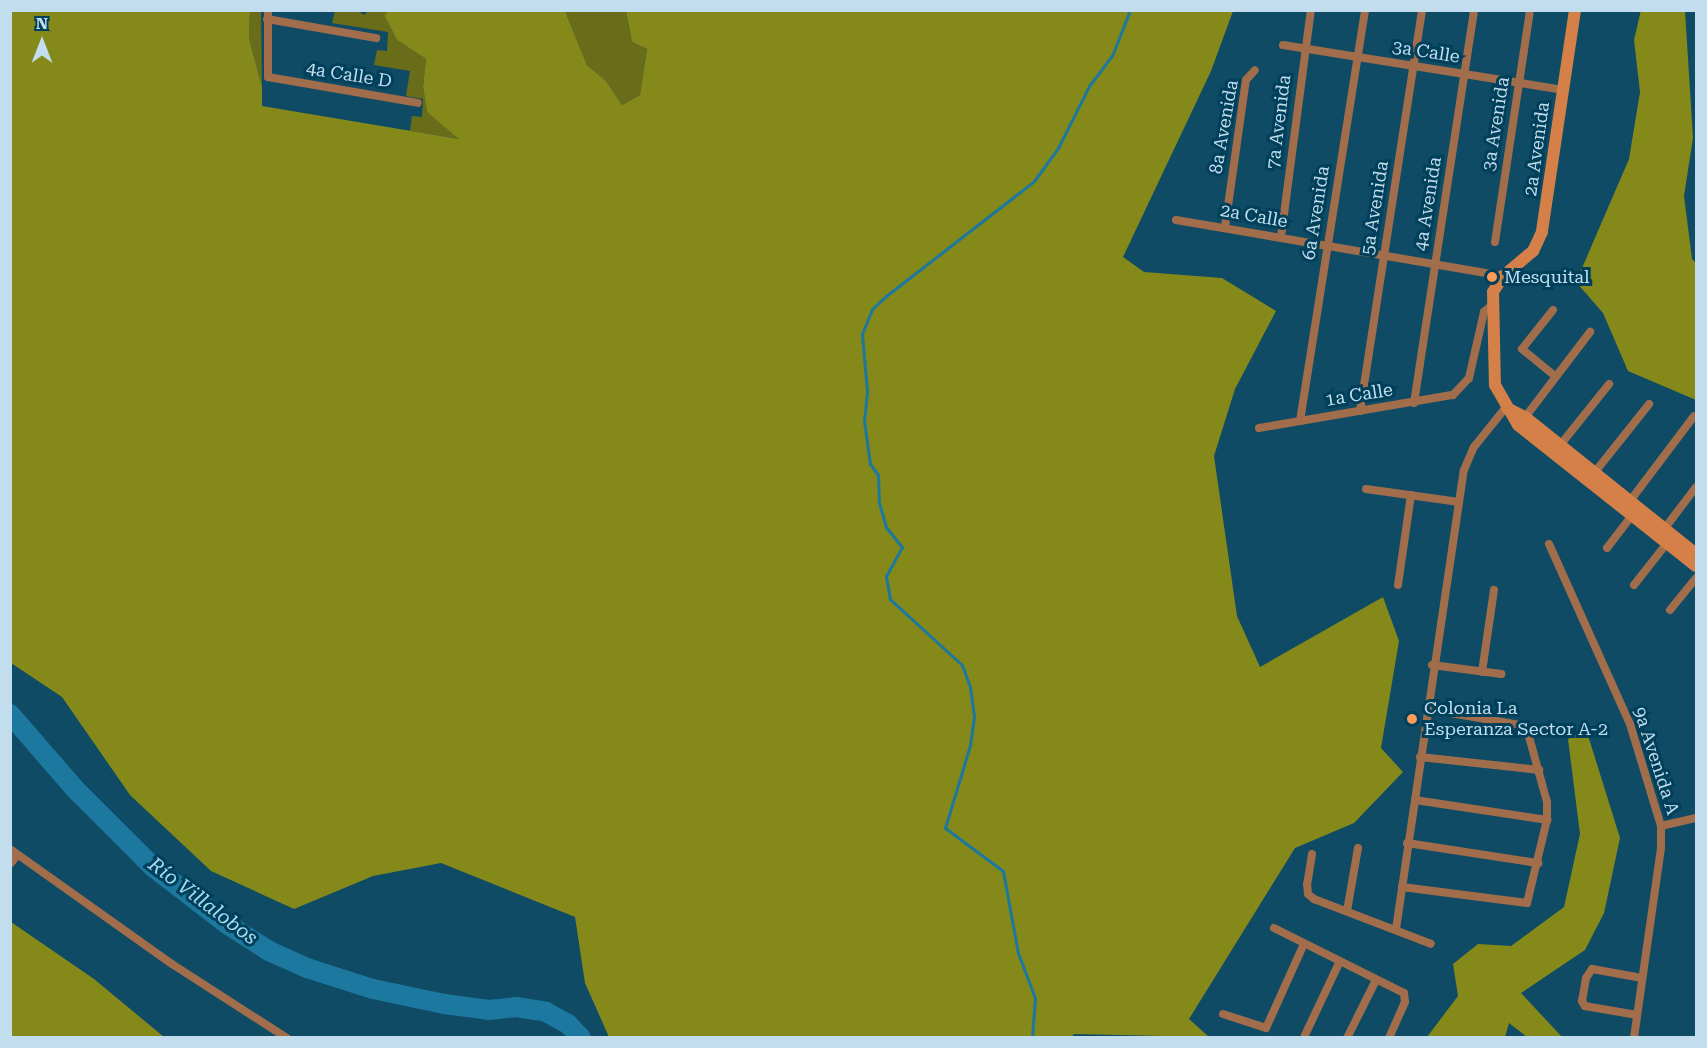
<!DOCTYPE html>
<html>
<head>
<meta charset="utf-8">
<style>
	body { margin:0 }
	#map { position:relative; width:1707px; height:1048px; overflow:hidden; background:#0f4b65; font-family:"Roboto Serif",serif }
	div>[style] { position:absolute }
	.green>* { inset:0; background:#696d1a }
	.forest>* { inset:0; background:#84891a }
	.stream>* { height:3px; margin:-1.5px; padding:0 1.5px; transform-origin:1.5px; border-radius:1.5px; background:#1c789f }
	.river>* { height:20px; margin:-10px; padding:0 10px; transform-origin:10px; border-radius:10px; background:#1c789f }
	.street>* { height:8px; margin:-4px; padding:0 4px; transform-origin:4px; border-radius:4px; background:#a26d4b }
	.secondary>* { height:12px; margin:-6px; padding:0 6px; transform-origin:6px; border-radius:6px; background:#d58048 }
	.dots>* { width:16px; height:16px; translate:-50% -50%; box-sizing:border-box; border:3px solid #00405a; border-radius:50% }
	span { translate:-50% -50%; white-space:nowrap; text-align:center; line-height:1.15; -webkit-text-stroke:6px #00405a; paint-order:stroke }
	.street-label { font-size:18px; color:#c2dded }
	.poi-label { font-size:18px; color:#c2dded }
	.left { translate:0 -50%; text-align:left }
	.water-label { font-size:20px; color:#a8d9f4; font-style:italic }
	.frame { position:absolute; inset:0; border:12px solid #c2dded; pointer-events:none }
	.north { position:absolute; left:12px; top:12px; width:60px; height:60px; -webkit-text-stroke:4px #00405a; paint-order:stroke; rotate:0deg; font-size:16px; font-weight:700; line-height:24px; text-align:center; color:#c2dded }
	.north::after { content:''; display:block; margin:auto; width:21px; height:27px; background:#c2dded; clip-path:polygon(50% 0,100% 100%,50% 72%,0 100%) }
</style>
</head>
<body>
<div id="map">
	<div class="green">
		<div style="clip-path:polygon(250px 11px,261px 11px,262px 87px,249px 38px)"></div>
		<div style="clip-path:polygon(335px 11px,358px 11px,364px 15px,368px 11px,389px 11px,384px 15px,397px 40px,426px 59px,423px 85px,427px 112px,460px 139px,410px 131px,412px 116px,422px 117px,423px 99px,406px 96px,410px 71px,374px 65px,377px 50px,387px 51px,388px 32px,332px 23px)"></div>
		<div style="clip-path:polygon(565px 11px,626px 11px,632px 42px,647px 49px,640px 95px,622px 105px,606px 81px,587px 65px)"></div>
	</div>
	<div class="forest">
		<div style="clip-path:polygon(1641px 10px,1685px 11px,1693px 138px,1684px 196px,1692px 259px,1696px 263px,1696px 400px,1628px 371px,1603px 313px,1576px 282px,1629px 159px,1640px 92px,1634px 40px)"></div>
		<div style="clip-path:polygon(10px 11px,250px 11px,249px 38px,262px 87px,262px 106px,459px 139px,427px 112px,423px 86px,426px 59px,397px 40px,384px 15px,389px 11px,565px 11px,587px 65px,606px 81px,622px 105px,640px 95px,647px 49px,632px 42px,626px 11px,1233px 11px,1211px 71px,1123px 257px,1144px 272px,1222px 278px,1276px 311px,1235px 389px,1214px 456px,1237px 616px,1260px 667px,1383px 597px,1399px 641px,1381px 748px,1403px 772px,1354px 823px,1295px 848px,1189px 1019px,1209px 1037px,1074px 1034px,1071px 1038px,609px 1037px,585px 983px,575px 917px,441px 863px,373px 876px,294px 909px,211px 871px,130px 795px,62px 697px,11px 663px)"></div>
		<div style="clip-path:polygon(1586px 729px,1620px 838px,1604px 913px,1585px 950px,1521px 993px,1562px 1037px,1527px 1037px,1509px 1023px,1505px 1037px,1427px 1037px,1458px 996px,1453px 964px,1478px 944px,1511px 946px,1564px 907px,1580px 834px,1568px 739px)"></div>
		<div style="clip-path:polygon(11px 922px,94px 979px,164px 1037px,11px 1037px)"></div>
	</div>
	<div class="stream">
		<div style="left:1032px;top:1038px;width:40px;rotate:-85.7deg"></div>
		<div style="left:1035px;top:998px;width:48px;rotate:-110.7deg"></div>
		<div style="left:1018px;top:953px;width:83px;rotate:-100.4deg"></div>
		<div style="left:1003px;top:871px;width:72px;rotate:-143.4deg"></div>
		<div style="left:945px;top:828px;width:87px;rotate:-73.2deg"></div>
		<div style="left:970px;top:745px;width:29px;rotate:-82deg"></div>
		<div style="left:974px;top:716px;width:29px;rotate:-98deg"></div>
		<div style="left:970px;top:687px;width:23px;rotate:-110deg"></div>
		<div style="left:962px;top:665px;width:98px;rotate:-137.5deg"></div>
		<div style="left:890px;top:599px;width:23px;rotate:-100deg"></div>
		<div style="left:886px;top:576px;width:33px;rotate:-61deg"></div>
		<div style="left:902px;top:547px;width:26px;rotate:-129deg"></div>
		<div style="left:886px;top:527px;width:25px;rotate:-106deg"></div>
		<div style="left:879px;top:503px;width:28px;rotate:-92deg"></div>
		<div style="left:878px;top:475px;width:14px;rotate:-126deg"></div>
		<div style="left:870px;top:464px;width:43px;rotate:-97.9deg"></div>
		<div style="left:864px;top:421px;width:30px;rotate:-84deg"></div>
		<div style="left:867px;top:391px;width:57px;rotate:-95deg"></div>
		<div style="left:862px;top:334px;width:27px;rotate:-68deg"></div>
		<div style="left:872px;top:309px;width:19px;rotate:-43deg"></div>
		<div style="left:886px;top:296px;width:187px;rotate:-37.8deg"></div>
		<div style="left:1034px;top:181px;width:41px;rotate:-54deg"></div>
		<div style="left:1058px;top:148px;width:69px;rotate:-63.4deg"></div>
		<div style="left:1089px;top:86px;width:38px;rotate:-53deg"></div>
		<div style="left:1112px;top:56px;width:49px;rotate:-68.6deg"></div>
	</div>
	<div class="river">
		<div style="left:10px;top:714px;width:98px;rotate:49.1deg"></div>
		<div style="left:74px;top:788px;width:112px;rotate:45deg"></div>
		<div style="left:153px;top:867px;width:93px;rotate:37.6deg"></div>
		<div style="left:227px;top:924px;width:50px;rotate:32.7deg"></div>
		<div style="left:269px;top:951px;width:42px;rotate:24.1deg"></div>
		<div style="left:307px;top:968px;width:69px;rotate:17.7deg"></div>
		<div style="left:373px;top:989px;width:73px;rotate:11.9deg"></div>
		<div style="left:444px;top:1004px;width:45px;rotate:7.6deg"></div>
		<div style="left:489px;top:1010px;width:27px;rotate:-6deg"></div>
		<div style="left:516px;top:1007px;width:30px;rotate:9deg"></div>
		<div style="left:546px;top:1012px;width:25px;rotate:29deg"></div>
		<div style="left:568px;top:1024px;width:19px;rotate:47deg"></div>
	</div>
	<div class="street">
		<div style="left:268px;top:10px;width:67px;rotate:90deg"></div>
		<div style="left:268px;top:77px;width:152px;rotate:9.8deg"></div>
		<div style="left:267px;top:19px;width:111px;rotate:9.9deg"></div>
		<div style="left:1283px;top:45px;width:285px;rotate:9.1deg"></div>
		<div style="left:1176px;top:220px;width:332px;rotate:9.7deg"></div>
		<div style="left:1225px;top:227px;width:148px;rotate:-81.9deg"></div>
		<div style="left:1246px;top:80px;width:13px;rotate:-48deg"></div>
		<div style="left:1281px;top:237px;width:229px;rotate:-82.5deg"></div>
		<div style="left:1495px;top:242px;width:235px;rotate:-81.4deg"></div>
		<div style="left:1553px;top:310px;width:50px;rotate:128.5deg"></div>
		<div style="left:1522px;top:349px;width:43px;rotate:39.3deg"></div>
		<div style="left:1414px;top:403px;width:398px;rotate:-81.3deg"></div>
		<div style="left:1360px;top:411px;width:406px;rotate:-81.2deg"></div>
		<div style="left:1523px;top:420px;width:111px;rotate:-52.7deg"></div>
		<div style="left:1300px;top:421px;width:416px;rotate:-81deg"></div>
		<div style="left:1259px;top:428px;width:197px;rotate:-9.7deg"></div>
		<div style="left:1453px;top:395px;width:23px;rotate:-47deg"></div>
		<div style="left:1469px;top:378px;width:68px;rotate:-77.2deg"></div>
		<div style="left:1484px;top:312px;width:11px;rotate:-41deg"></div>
		<div style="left:1561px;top:444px;width:77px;rotate:-51.3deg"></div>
		<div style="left:1595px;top:472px;width:87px;rotate:-51.5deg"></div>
		<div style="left:1366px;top:489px;width:94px;rotate:8deg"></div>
		<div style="left:1630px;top:501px;width:106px;rotate:-53deg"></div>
		<div style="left:1665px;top:528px;width:51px;rotate:-52.9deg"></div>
		<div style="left:1549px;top:544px;width:197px;rotate:65.8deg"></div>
		<div style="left:1630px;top:724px;width:107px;rotate:73.1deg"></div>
		<div style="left:1661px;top:826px;width:22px;rotate:90deg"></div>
		<div style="left:1661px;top:848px;width:192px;rotate:98.1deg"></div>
		<div style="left:1607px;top:548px;width:43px;rotate:-52.6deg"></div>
		<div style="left:1398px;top:585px;width:91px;rotate:-81.8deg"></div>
		<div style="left:1634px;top:585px;width:53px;rotate:-51.8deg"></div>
		<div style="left:1670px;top:610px;width:41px;rotate:-50.9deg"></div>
		<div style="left:1432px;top:665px;width:70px;rotate:7.4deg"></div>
		<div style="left:1482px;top:672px;width:83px;rotate:-81.7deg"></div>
		<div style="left:1420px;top:757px;width:120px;rotate:6.2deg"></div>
		<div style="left:1415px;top:800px;width:134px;rotate:8.6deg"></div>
		<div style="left:1661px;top:826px;width:36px;rotate:-13deg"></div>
		<div style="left:1407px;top:843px;width:133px;rotate:8.7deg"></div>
		<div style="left:10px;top:849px;width:199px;rotate:35.4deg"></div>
		<div style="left:172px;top:964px;width:137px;rotate:32.8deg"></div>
		<div style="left:1312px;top:854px;width:30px;rotate:99deg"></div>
		<div style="left:1307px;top:884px;width:10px;rotate:84deg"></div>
		<div style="left:1308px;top:894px;width:8px;rotate:40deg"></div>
		<div style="left:1314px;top:899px;width:125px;rotate:21deg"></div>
		<div style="left:10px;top:864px;width:11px;rotate:-49deg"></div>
		<div style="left:1402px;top:887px;width:126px;rotate:7.3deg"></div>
		<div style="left:1527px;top:903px;width:85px;rotate:-76.5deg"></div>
		<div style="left:1547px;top:820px;width:18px;rotate:-90deg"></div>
		<div style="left:1547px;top:802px;width:79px;rotate:-105.4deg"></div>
		<div style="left:1526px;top:726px;width:100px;rotate:-170.3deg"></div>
		<div style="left:1347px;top:911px;width:64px;rotate:-80.1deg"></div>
		<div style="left:1274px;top:928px;width:145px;rotate:26.6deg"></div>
		<div style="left:1404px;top:993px;width:9px;rotate:84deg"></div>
		<div style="left:1405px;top:1002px;width:39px;rotate:114deg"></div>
		<div style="left:1396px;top:929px;width:464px;rotate:-81.6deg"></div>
		<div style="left:1464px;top:470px;width:25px;rotate:-67deg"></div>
		<div style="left:1474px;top:447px;width:51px;rotate:-51.3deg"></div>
		<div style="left:1223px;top:1014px;width:45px;rotate:18deg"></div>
		<div style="left:1266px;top:1028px;width:90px;rotate:-65.7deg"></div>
		<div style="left:1637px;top:1015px;width:53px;rotate:-170.2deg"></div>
		<div style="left:1585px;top:1006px;width:6px;rotate:-121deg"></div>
		<div style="left:1582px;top:1001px;width:23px;rotate:-80deg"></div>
		<div style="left:1586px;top:978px;width:11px;rotate:-56deg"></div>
		<div style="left:1592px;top:969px;width:51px;rotate:10.2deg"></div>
		<div style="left:1305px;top:1035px;width:80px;rotate:-64.7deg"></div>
		<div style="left:1347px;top:1038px;width:65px;rotate:-63.4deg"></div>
	</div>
	<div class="secondary">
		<div style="left:1575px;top:10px;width:224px;rotate:98.5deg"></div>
		<div style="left:1542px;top:232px;width:21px;rotate:115deg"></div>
		<div style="left:1533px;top:251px;width:39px;rotate:140deg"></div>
		<div style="left:1503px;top:276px;width:19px;rotate:122deg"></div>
		<div style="left:1493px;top:292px;width:93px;rotate:88.8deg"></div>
		<div style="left:1495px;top:385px;width:46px;rotate:60.1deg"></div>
		<div style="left:1518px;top:425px;width:227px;rotate:38.4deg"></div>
		<div style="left:1507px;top:408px;width:20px;rotate:27deg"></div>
		<div style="left:1525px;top:417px;width:219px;rotate:38.7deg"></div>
	</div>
	<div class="dots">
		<div style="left:1492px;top:277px;background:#ff9b59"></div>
		<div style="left:1412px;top:719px;background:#ff9b59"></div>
	</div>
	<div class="street-label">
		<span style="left:1426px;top:52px;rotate:9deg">3a Calle</span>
		<span style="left:349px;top:75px;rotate:9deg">4a Calle D</span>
		<span style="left:1279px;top:122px;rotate:-83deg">7a Avenida</span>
		<span style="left:1496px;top:124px;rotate:-81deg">3a Avenida</span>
		<span style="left:1224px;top:127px;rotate:-80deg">8a Avenida</span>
		<span style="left:1537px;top:149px;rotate:-82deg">2a Avenida</span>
		<span style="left:1428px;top:204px;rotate:-81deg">4a Avenida</span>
		<span style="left:1375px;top:208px;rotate:-81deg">5a Avenida</span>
		<span style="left:1316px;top:213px;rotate:-81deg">6a Avenida</span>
		<span style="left:1254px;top:216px;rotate:10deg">2a Calle</span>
		<span style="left:1359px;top:395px;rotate:-9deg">1a Calle</span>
		<span style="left:1656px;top:761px;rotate:72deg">9a Avenida A</span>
	</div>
	<div class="poi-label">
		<span class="left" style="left:1504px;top:277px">Mesquital</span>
		<span class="left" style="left:1424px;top:719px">Colonia La<br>Esperanza Sector A-2</span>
	</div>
	<div class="water-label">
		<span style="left:203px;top:901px;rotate:37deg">Río Villalobos</span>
	</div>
	<div class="frame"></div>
	<div class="north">N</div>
</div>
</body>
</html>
